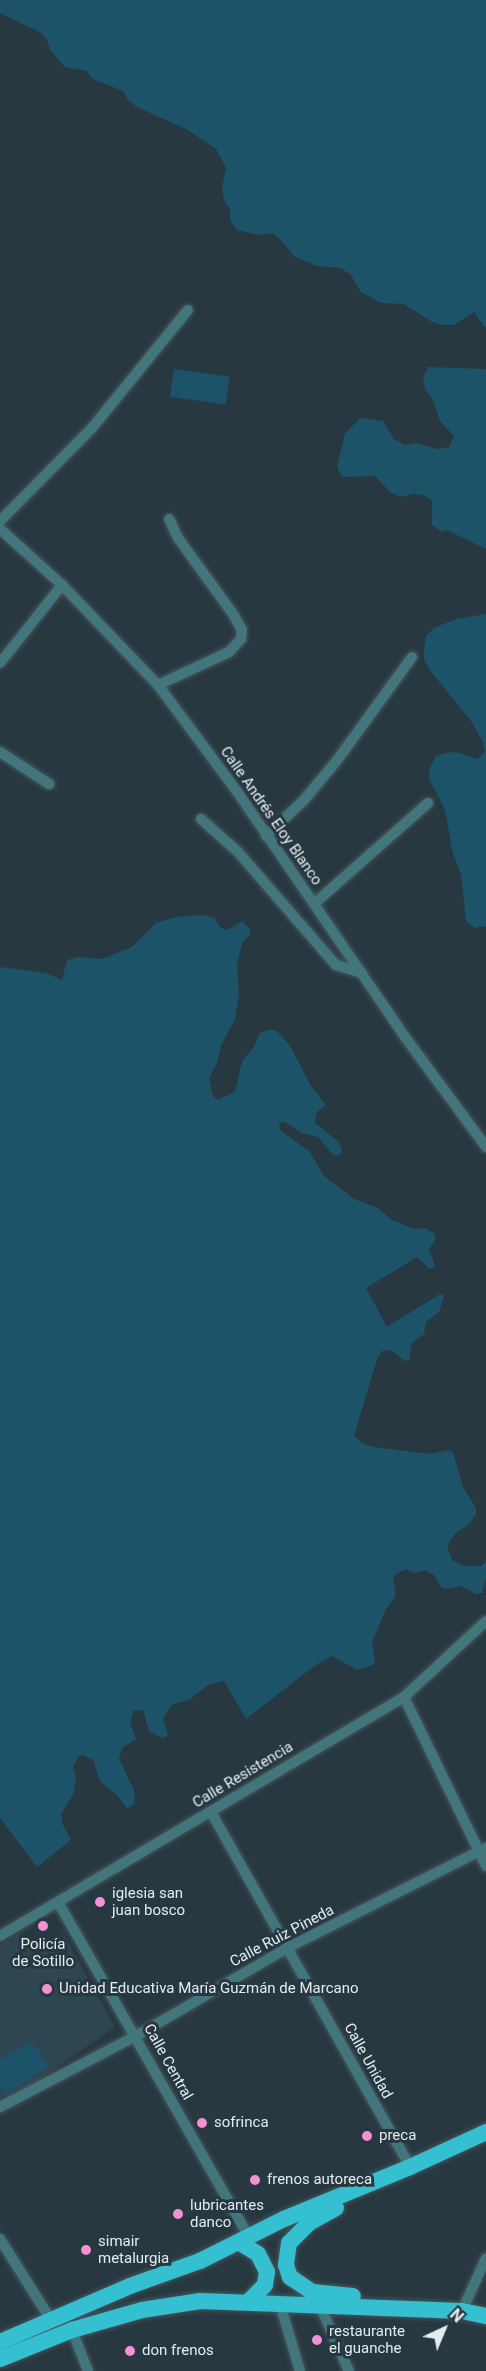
<!DOCTYPE html>
<html>
<head>
<meta charset="utf-8">
<style>
	body { margin:0 }
	#map { position:relative; width:486px; height:2371px; overflow:hidden; background:#273840; font-family:Roboto,sans-serif }
	div>[style] { position:absolute }
	.built>* { inset:0; background:#2e4651 }
	.green>* { inset:0; background:#1d5368; transform-origin:0 0 }
	.roads { filter:drop-shadow(0 0 2px #45555c) drop-shadow(0 0 2px #45555c) }
	.minor>* { height:10px; margin:-5px; padding:0 5px; transform-origin:5px; border-radius:5px; background:#42767c }
	.trunk>* { height:16px; margin:-8px; padding:0 8px; transform-origin:8px; border-radius:8px; background:#34c0d0 }
	.dots>* { width:16px; height:16px; translate:-50% -50%; box-sizing:border-box; border:3px solid #273840; border-radius:50% }
	span { translate:-50% -50%; white-space:nowrap; text-align:center; line-height:1.15; -webkit-text-stroke:6px #273840; paint-order:stroke }
	.street-label { font-size:15px; color:#e2ecf1 }
	.poi-label { font-size:15px; color:#e2ecf1 }
	.left { translate:0 -50%; text-align:left }
	.north { position:absolute; left:414px; top:2299px; width:60px; height:60px; -webkit-text-stroke:4px #273840; paint-order:stroke; rotate:44deg; font-size:16px; font-weight:700; line-height:24px; text-align:center; color:#e2ecf1 }
	.north::after { content:''; display:block; margin:auto; width:21px; height:27px; background:#e2ecf1; clip-path:polygon(50% 0,100% 100%,50% 72%,0 100%) }
</style>
</head>
<body>
<div id="map">
	<div class="built">
		<div style="clip-path:polygon(20px 1933px,29px 1950px,63px 1933px,115px 2027px,33px 2084px,0 2099px,0 1945px)"></div>
	</div>
	<div class="green">
		<div style="clip-path:polygon(0 0,486px 0,486px 329px,474px 312px,454px 325px,442px 325px,432px 322px,404px 304px,381px 303px,361px 292px,350px 274px,340px 268px,317px 266px,295px 257px,280px 239px,272px 233px,260px 235px,237px 230px,230px 220px,230px 209px,224px 200px,222px 188px,226px 168px,216px 149px,186px 129px,137px 107px,128px 100px,123px 91px,93px 79px,86px 71px,65px 67px,50px 50px,47px 40px,40px 32px,0 13px)"></div>
		<div style="clip-path:polygon(428px 367px,486px 369px,486px 549px,447px 530px,442px 532px,432px 525px,432px 501px,424px 495px,412px 494px,401px 497px,390px 492px,375px 476px,342px 477px,337px 467px,345px 434px,360px 418px,383px 421px,394px 439px,404px 445px,415px 443px,438px 449px,449px 447px,454px 436px,440px 421px,432px 398px,425px 389px,423px 378px)"></div>
		<div style="left:174px;top:369px;width:56px;height:28px;rotate:8deg"></div>
		<div style="clip-path:polygon(486px 614px,486px 926px,475px 928px,466px 921px,461px 874px,453px 854px,445px 810px,429px 779px,430px 768px,435px 757px,445px 753px,456px 752px,478px 759px,485px 751px,482px 740px,471px 721px,429px 669px,424px 659px,424px 649px,426px 636px,434px 628px,456px 619px)"></div>
		<div style="clip-path:polygon(203px 915px,214px 918px,221px 928px,227px 930px,242px 921px,250px 929px,250px 935px,242px 943px,237px 965px,239px 995px,235px 1019px,221px 1046px,217px 1063px,209px 1078px,213px 1096px,218px 1100px,235px 1092px,242px 1061px,253px 1048px,260px 1033px,271px 1029px,277px 1031px,290px 1046px,311px 1086px,326px 1105px,317px 1112px,315px 1123px,339px 1142px,342px 1152px,337px 1156px,332px 1154px,318px 1137px,302px 1133px,283px 1121px,279px 1124px,280px 1130px,310px 1152px,324px 1176px,354px 1199px,378px 1208px,392px 1220px,414px 1229px,425px 1228px,435px 1234px,435px 1240px,429px 1249px,435px 1266px,430px 1269px,417px 1257px,366px 1288px,387px 1327px,440px 1294px,444px 1296px,439px 1312px,426px 1322px,424px 1334px,411px 1344px,410px 1360px,405px 1361px,391px 1350px,382px 1351px,377px 1359px,354px 1436px,364px 1444px,374px 1447px,430px 1454px,448px 1450px,453px 1452px,463px 1487px,476px 1508px,476px 1514px,469px 1524px,455px 1534px,448px 1544px,448px 1549px,452px 1560px,463px 1566px,481px 1566px,486px 1561px,486px 1577px,482px 1593px,476px 1594px,461px 1586px,445px 1589px,440px 1586px,434px 1575px,425px 1570px,415px 1573px,406px 1569px,396px 1574px,393px 1578px,396px 1596px,386px 1609px,372px 1642px,375px 1660px,373px 1665px,357px 1670px,332px 1656px,313px 1667px,246px 1719px,224px 1681px,208px 1685px,189px 1700px,173px 1704px,163px 1718px,168px 1735px,163px 1738px,149px 1731px,143px 1710px,133px 1711px,130px 1723px,136px 1739px,122px 1748px,119px 1759px,134px 1790px,135px 1803px,127px 1809px,117px 1795px,100px 1781px,93px 1760px,83px 1755px,78px 1757px,73px 1767px,76px 1778px,73px 1795px,61px 1814px,63px 1825px,71px 1840px,37px 1867px,0 1818px,0 967px,46px 973px,62px 980px,67px 960px,78px 957px,102px 959px,132px 947px,156px 923px,175px 917px)"></div>
		<div style="clip-path:polygon(32px 2041px,49px 2067px,4px 2094px,0 2087px,0 2060px)"></div>
	</div>
	<div class="roads">
		<div class="minor">
			<div style="left:0;top:521px;width:131px;rotate:-45.3deg"></div>
			<div style="left:92px;top:428px;width:152px;rotate:-50.9deg"></div>
			<div style="left:0;top:529px;width:84px;rotate:42.1deg"></div>
			<div style="left:62px;top:585px;width:139px;rotate:46.2deg"></div>
			<div style="left:158px;top:685px;width:131px;rotate:53.4deg"></div>
			<div style="left:236px;top:790px;width:299px;rotate:55.6deg"></div>
			<div style="left:405px;top:1037px;width:137px;rotate:53.6deg"></div>
			<div style="left:0;top:663px;width:100px;rotate:-51.5deg"></div>
			<div style="left:158px;top:685px;width:78px;rotate:-24.9deg"></div>
			<div style="left:229px;top:652px;width:18px;rotate:-47deg"></div>
			<div style="left:241px;top:639px;width:9px;rotate:-84deg"></div>
			<div style="left:242px;top:630px;width:18px;rotate:-119deg"></div>
			<div style="left:233px;top:614px;width:94px;rotate:-125.9deg"></div>
			<div style="left:178px;top:538px;width:21px;rotate:-115deg"></div>
			<div style="left:0;top:752px;width:59px;rotate:33.1deg"></div>
			<div style="left:201px;top:819px;width:50px;rotate:41.7deg"></div>
			<div style="left:238px;top:852px;width:150px;rotate:49.1deg"></div>
			<div style="left:336px;top:965px;width:27px;rotate:17deg"></div>
			<div style="left:266px;top:836px;width:52px;rotate:-43.5deg"></div>
			<div style="left:304px;top:800px;width:53px;rotate:-50.3deg"></div>
			<div style="left:338px;top:759px;width:126px;rotate:-54deg"></div>
			<div style="left:315px;top:903px;width:151px;rotate:-41.5deg"></div>
			<div style="left:404px;top:1697px;width:188px;rotate:64.1deg"></div>
			<div style="left:211px;top:1812px;width:407px;rotate:60.7deg"></div>
			<div style="left:58px;top:1902px;width:387px;rotate:60.3deg"></div>
			<div style="left:0;top:1936px;width:469px;rotate:-30.6deg"></div>
			<div style="left:404px;top:1697px;width:112px;rotate:-42.8deg"></div>
			<div style="left:0;top:2107px;width:153px;rotate:-27.6deg"></div>
			<div style="left:136px;top:2036px;width:175px;rotate:-30.2deg"></div>
			<div style="left:287px;top:1948px;width:223px;rotate:-26.7deg"></div>
			<div style="left:0;top:2239px;width:96px;rotate:57.8deg"></div>
			<div style="left:280px;top:2304px;width:70px;rotate:73.4deg"></div>
			<div style="left:320px;top:2306px;width:71px;rotate:66deg"></div>
			<div style="left:462px;top:2311px;width:58px;rotate:-65.6deg"></div>
			<div style="left:72px;top:2330px;width:44px;rotate:68.7deg"></div>
		</div>
		<div class="trunk">
			<div style="left:336px;top:2208px;width:31px;rotate:151deg"></div>
			<div style="left:309px;top:2223px;width:28px;rotate:135deg"></div>
			<div style="left:289px;top:2243px;width:22px;rotate:98deg"></div>
			<div style="left:286px;top:2265px;width:13px;rotate:72deg"></div>
			<div style="left:290px;top:2277px;width:27px;rotate:34deg"></div>
			<div style="left:312px;top:2292px;width:41px;rotate:5.6deg"></div>
			<div style="left:240px;top:2243px;width:21px;rotate:31deg"></div>
			<div style="left:258px;top:2254px;width:20px;rotate:63deg"></div>
			<div style="left:267px;top:2272px;width:13px;rotate:99deg"></div>
			<div style="left:265px;top:2285px;width:24px;rotate:135deg"></div>
			<div style="left:0;top:2342px;width:142px;rotate:-23.3deg"></div>
			<div style="left:130px;top:2286px;width:74px;rotate:-19.7deg"></div>
			<div style="left:200px;top:2261px;width:94px;rotate:-26.6deg"></div>
			<div style="left:284px;top:2219px;width:136px;rotate:-22.4deg"></div>
			<div style="left:410px;top:2167px;width:84px;rotate:-24.7deg"></div>
			<div style="left:0;top:2359px;width:78px;rotate:-21.9deg"></div>
			<div style="left:72px;top:2330px;width:73px;rotate:-15.9deg"></div>
			<div style="left:142px;top:2310px;width:59px;rotate:-8.8deg"></div>
			<div style="left:200px;top:2301px;width:262px;rotate:2.2deg"></div>
			<div style="left:462px;top:2311px;width:25px;rotate:12deg"></div>
		</div>
	</div>
	<div class="dots">
		<div style="left:100px;top:1902px;background:#f491d4"></div>
		<div style="left:43px;top:1926px;background:#f491d4"></div>
		<div style="left:47px;top:1989px;background:#f491d4"></div>
		<div style="left:202px;top:2123px;background:#f491d4"></div>
		<div style="left:367px;top:2136px;background:#f491d4"></div>
		<div style="left:255px;top:2180px;background:#f491d4"></div>
		<div style="left:178px;top:2214px;background:#f491d4"></div>
		<div style="left:86px;top:2250px;background:#f491d4"></div>
		<div style="left:317px;top:2340px;background:#f491d4"></div>
		<div style="left:130px;top:2351px;background:#f491d4"></div>
	</div>
	<div class="street-label">
		<span style="left:271px;top:816px;rotate:55deg">Calle Andrés Eloy Blanco</span>
		<span style="left:243px;top:1775px;rotate:-31deg">Calle Resistencia</span>
		<span style="left:282px;top:1936px;rotate:-28deg">Calle Ruiz Pineda</span>
		<span style="left:368px;top:2061px;rotate:61deg">Calle Unidad</span>
		<span style="left:168px;top:2062px;rotate:61deg">Calle Central</span>
	</div>
	<div class="poi-label">
		<span class="left" style="left:112px;top:1902px">iglesia san<br>juan bosco</span>
		<span style="left:43px;top:1953px">Policía<br>de Sotillo</span>
		<span class="left" style="left:59px;top:1989px">Unidad Educativa María Guzmán de Marcano</span>
		<span class="left" style="left:214px;top:2123px">sofrinca</span>
		<span class="left" style="left:379px;top:2136px">preca</span>
		<span class="left" style="left:267px;top:2180px">frenos autoreca</span>
		<span class="left" style="left:190px;top:2214px">lubricantes<br>danco</span>
		<span class="left" style="left:98px;top:2250px">simair<br>metalurgia</span>
		<span class="left" style="left:329px;top:2340px">restaurante<br>el guanche</span>
		<span class="left" style="left:142px;top:2351px">don frenos</span>
	</div>
	<div class="north">N</div>
</div>
</body>
</html>
